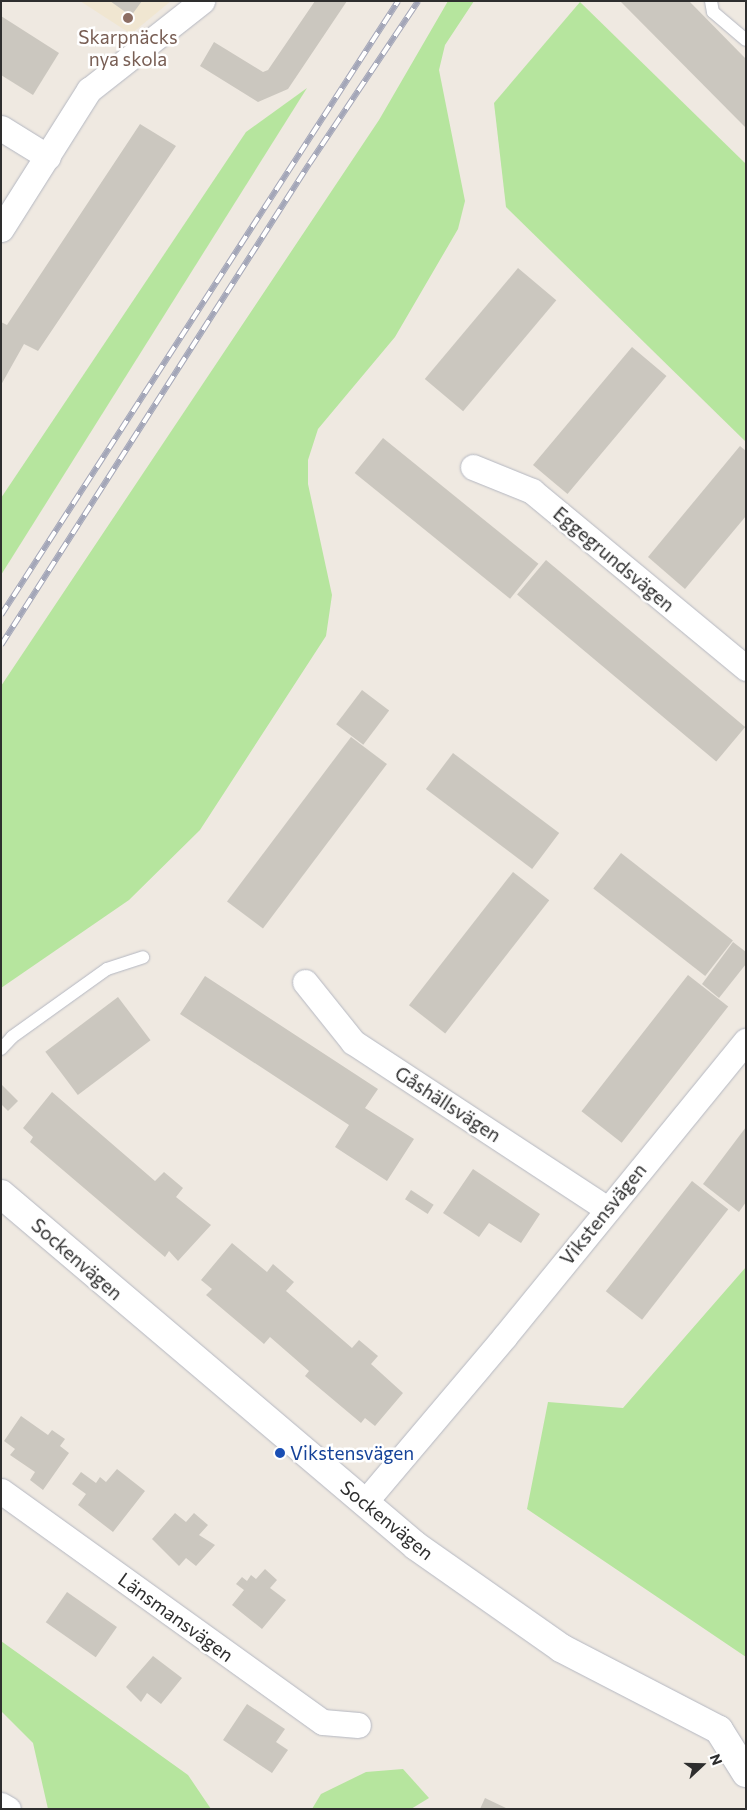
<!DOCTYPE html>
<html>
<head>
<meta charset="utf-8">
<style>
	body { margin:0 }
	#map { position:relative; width:747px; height:1810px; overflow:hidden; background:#efe9e1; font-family:Commissioner,sans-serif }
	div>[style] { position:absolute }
	.education>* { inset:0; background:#f0e6d1 }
	.green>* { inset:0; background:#b6e59e }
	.building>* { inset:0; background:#cbc7bf; transform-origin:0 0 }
	.roads { filter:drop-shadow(0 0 1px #b4b7c1) drop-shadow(0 0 1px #b4b7c1) }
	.lane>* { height:12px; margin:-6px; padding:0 6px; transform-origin:6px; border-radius:6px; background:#fff }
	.street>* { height:25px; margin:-12.5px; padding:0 12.5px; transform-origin:12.5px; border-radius:12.5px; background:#fff }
	.secondary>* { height:28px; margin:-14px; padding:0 14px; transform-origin:14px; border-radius:14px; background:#fff }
	.rail>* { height:5.5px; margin-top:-2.75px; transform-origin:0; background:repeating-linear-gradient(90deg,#fff 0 11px,#a3a6b8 0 22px); box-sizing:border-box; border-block:1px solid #a3a6b8 }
	.dots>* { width:14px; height:14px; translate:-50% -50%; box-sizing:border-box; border:2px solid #fff; border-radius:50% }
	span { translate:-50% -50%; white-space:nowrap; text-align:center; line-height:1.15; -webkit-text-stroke:5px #fff; paint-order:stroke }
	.education-label { font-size:19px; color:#785e54 }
	.street-label { font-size:19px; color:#2e2e2e }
	.transit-label { font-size:19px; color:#164399 }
	.left { translate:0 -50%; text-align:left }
	.frame { position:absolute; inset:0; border:2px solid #2e2e2e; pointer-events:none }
	.north { position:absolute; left:677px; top:1740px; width:50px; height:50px; -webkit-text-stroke:4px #fff; paint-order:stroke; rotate:69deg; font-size:14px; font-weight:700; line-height:20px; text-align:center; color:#2e2e2e }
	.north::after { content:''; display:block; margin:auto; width:18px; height:22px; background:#2e2e2e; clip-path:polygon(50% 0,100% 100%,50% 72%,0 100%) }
</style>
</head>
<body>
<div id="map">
	<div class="education">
		<div style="clip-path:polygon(80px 1px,171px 1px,131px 34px)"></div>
	</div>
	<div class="green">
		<div style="clip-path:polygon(448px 1px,474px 1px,445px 45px,439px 70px,465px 201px,458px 229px,395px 337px,318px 429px,308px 460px,308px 484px,332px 595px,326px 636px,200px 830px,129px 900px,1px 988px,1px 686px,379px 120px)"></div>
		<div style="clip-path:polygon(580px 2px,746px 164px,746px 442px,506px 207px,494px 103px)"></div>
		<div style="clip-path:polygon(307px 88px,1px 575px,1px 498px,246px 132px)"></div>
		<div style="clip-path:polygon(746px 1267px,746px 1657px,527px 1509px,548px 1402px,623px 1408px)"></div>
		<div style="clip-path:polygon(1px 1641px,188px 1775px,211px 1809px,48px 1809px,33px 1743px,1px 1711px)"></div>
		<div style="clip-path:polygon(403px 1769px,429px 1798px,411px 1809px,312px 1809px,321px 1794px,366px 1772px)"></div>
	</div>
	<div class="building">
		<div style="clip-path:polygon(110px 1px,142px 1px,131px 16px)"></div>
		<div style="clip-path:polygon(315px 1px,347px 1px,288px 89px,258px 102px,200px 66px,214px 42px,263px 72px,268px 70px)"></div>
		<div style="clip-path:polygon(620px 1px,689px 1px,746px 59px,746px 128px)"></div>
		<div style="clip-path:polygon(1px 16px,59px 53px,33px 95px,1px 75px)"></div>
		<div style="clip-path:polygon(140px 124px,176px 146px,38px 351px,24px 344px,1px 385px,1px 322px,7px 325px)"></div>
		<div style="left:518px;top:268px;width:50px;height:145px;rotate:40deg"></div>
		<div style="left:632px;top:347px;width:45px;height:154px;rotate:40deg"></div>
		<div style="left:383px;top:438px;width:200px;height:45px;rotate:39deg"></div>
		<div style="clip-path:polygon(740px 446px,746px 451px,746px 516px,685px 589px,648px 557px)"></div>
		<div style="left:546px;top:560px;width:260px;height:45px;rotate:40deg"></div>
		<div style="left:362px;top:690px;width:34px;height:43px;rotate:37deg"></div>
		<div style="left:351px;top:737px;width:45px;height:206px;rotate:37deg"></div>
		<div style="left:453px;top:753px;width:133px;height:45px;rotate:37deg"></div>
		<div style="left:621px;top:853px;width:142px;height:45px;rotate:38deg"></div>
		<div style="left:513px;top:872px;width:46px;height:169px;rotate:38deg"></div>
		<div style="clip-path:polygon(733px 942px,746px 952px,746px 964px,719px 998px,702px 984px)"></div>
		<div style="left:688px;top:975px;width:51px;height:173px;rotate:38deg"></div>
		<div style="clip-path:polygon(205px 976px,378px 1089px,365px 1108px,414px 1139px,387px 1181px,335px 1147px,349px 1125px,180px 1014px)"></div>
		<div style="left:118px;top:997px;width:54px;height:91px;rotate:53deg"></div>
		<div style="clip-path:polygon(1px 1084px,18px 1101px,8px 1111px,1px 1104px)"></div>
		<div style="clip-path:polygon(52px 1092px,155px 1181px,164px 1172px,183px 1188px,176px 1197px,211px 1225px,178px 1261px,169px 1251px,165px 1257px,30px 1142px,33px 1137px,23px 1128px)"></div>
		<div style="clip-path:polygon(746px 1127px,746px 1202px,739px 1212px,703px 1184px)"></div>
		<div style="clip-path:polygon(473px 1169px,540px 1214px,521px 1243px,489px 1223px,479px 1237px,443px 1213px)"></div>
		<div style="left:692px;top:1181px;width:46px;height:140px;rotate:38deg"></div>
		<div style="left:411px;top:1190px;width:27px;height:11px;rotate:33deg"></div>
		<div style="clip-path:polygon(232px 1243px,267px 1272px,273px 1264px,294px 1282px,286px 1291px,352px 1348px,359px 1340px,378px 1356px,371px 1364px,403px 1393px,375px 1426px,365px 1418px,361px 1423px,305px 1376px,309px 1371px,270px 1337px,264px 1344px,206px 1295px,212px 1289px,201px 1280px)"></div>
		<div style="clip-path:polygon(21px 1416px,48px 1435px,52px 1430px,65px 1439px,60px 1446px,69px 1453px,43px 1490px,30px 1480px,35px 1472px,10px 1455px,15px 1449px,4px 1441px)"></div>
		<div style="clip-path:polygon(117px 1469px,145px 1491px,113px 1532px,78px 1505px,86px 1494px,72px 1484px,81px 1472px,96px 1483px,100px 1477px,106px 1482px)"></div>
		<div style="clip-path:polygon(175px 1513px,186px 1522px,194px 1513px,208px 1525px,199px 1535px,215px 1545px,196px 1566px,186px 1558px,179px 1566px,152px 1539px)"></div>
		<div style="clip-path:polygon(265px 1569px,277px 1580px,270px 1588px,286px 1600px,262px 1629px,232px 1605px,244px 1590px,236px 1584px,242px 1577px,247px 1581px,251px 1575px,256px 1579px)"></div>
		<div style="left:67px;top:1592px;width:61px;height:37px;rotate:35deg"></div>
		<div style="clip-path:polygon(153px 1656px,182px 1678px,161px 1704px,147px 1693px,141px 1702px,126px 1687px)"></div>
		<div style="clip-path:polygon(247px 1704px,285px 1729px,276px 1742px,288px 1750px,272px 1773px,223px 1740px)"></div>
		<div style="clip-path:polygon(485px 1798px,508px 1809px,480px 1809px)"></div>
	</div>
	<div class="roads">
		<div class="lane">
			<div style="left:711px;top:1px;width:11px;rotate:80deg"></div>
			<div style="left:713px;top:12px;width:43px;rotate:40.3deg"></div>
			<div style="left:1px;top:1049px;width:16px;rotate:-47deg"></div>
			<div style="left:12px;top:1037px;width:117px;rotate:-35.6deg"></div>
			<div style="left:107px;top:969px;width:38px;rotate:-18deg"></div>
		</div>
		<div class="street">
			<div style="left:1px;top:128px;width:55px;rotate:31.7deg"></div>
			<div style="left:1px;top:229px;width:165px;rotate:-57.7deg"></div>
			<div style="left:89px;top:90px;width:144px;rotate:-38.2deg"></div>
			<div style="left:473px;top:467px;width:64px;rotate:22.1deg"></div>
			<div style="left:532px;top:491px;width:278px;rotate:39.6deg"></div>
			<div style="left:305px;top:982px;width:77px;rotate:51.3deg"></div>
			<div style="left:353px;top:1042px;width:303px;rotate:33.3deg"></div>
			<div style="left:1px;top:1491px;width:396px;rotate:35.7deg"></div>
			<div style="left:323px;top:1722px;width:35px;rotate:5deg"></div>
			<div style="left:364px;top:1503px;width:219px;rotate:-49.8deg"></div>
			<div style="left:505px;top:1336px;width:381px;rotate:-50.8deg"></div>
			<div style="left:1px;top:1805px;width:8px;rotate:30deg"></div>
		</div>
		<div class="secondary">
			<div style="left:1px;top:1194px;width:544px;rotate:40.3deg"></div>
			<div style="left:416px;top:1546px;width:177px;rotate:35.1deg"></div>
			<div style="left:561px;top:1648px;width:178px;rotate:27.4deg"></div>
			<div style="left:719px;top:1730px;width:51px;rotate:57.9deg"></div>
		</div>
	</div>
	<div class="rail">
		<div style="left:1px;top:615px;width:731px;rotate:-57.11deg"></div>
		<div style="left:1px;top:645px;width:571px;rotate:-57.37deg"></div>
		<div style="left:309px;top:164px;width:196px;rotate:-56.2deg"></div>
	</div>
	<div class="dots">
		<div style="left:128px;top:18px;background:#8d6e63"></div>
		<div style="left:280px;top:1453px;background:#1a4fb4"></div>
	</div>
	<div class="education-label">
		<span style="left:128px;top:48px">Skarpnäcks<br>nya skola</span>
	</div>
	<div class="street-label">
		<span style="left:614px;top:559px;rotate:40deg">Eggegrundsvägen</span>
		<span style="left:448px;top:1104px;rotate:33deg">Gåshällsvägen</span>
		<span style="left:603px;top:1214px;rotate:-51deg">Vikstensvägen</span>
		<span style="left:77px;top:1259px;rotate:41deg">Sockenvägen</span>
		<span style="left:387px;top:1520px;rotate:39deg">Sockenvägen</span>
		<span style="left:176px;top:1617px;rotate:36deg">Länsmansvägen</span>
	</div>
	<div class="transit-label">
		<span class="left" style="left:290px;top:1453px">Vikstensvägen</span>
	</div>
	<div class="frame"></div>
	<div class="north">N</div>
</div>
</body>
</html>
